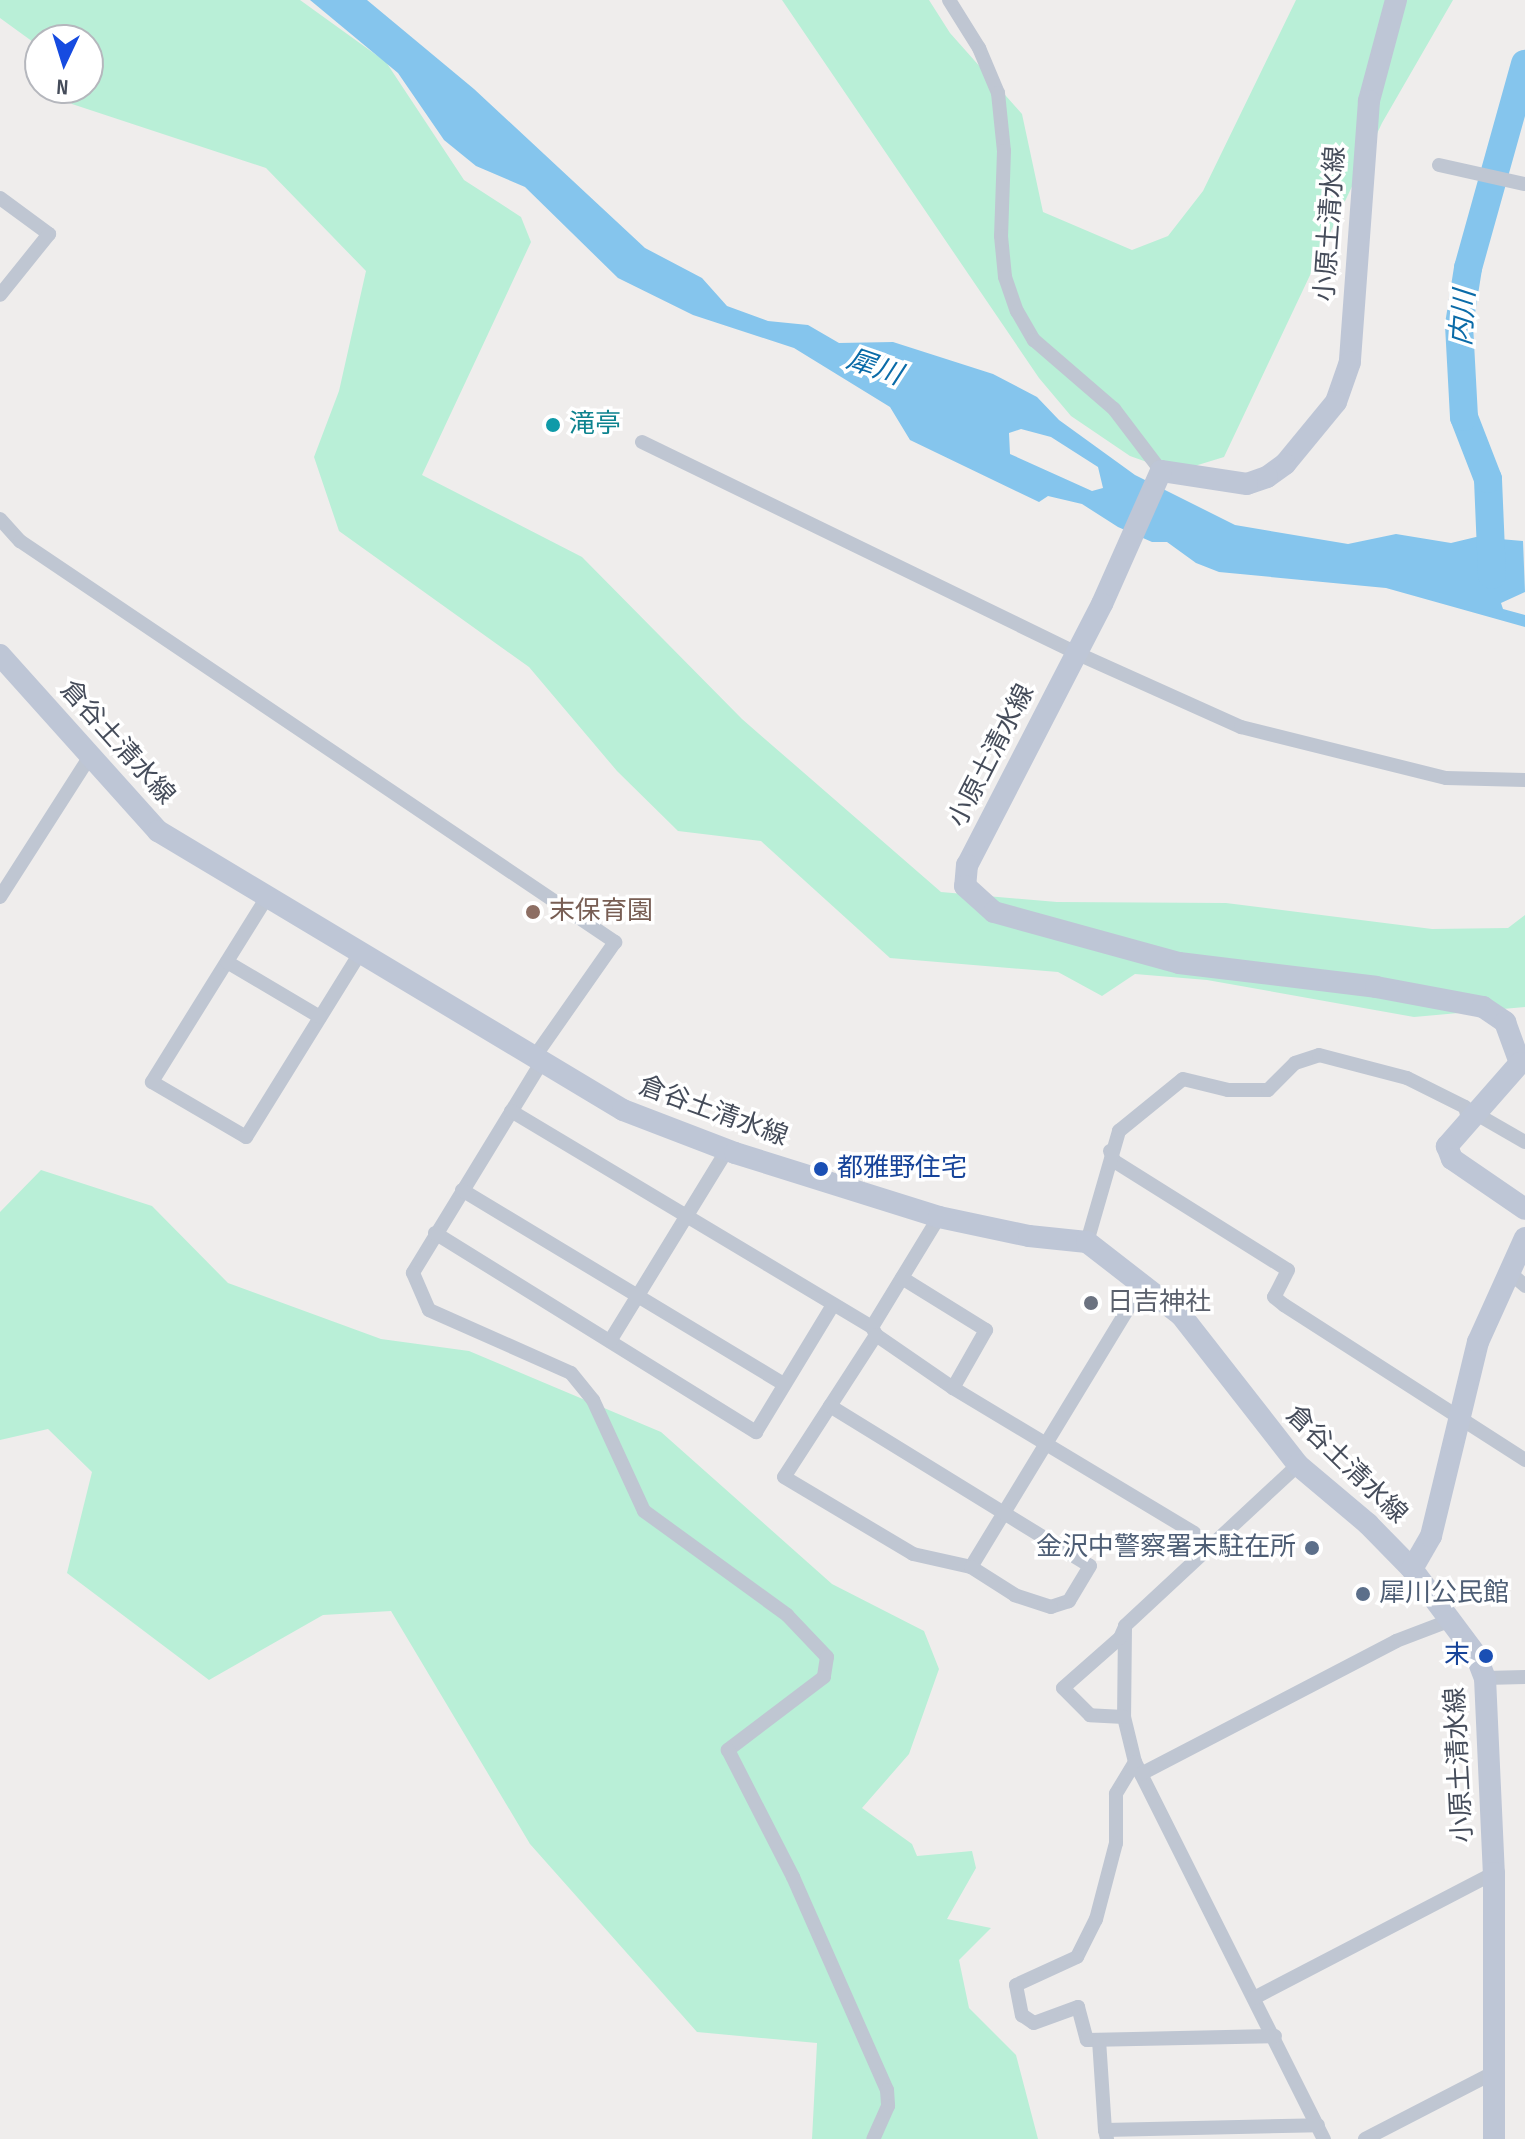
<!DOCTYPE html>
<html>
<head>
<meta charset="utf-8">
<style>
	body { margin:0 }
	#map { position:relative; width:1525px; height:2139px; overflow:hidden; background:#efedec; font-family:"Sofia Sans Condensed","Noto Sans JP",sans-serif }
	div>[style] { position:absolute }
	.green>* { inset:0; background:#b9efd7 }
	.water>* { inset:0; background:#85c5ed }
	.river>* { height:28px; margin:-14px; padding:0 14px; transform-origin:14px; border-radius:14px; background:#85c5ed }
	.street>* { height:14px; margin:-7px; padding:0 7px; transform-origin:7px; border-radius:7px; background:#bfc6d2 }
	.secondary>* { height:22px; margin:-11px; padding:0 11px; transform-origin:11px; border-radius:11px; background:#bec6d6 }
	.dots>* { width:22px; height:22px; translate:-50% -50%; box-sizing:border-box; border:4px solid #fff; border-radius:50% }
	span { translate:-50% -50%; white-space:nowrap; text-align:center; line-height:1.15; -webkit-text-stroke:7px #fff; paint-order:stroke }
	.street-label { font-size:26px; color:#454c5a }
	.culture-label { font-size:26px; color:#0d838f }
	.left { translate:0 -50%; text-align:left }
	.education-label { font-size:26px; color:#785e54 }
	.transit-label { font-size:26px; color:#164399 }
	.right { translate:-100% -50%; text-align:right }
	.worship-label { font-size:26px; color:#5b616d }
	.service-label { font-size:26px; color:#4e5e75 }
	.water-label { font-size:28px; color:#0a6ba8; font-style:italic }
	.north { position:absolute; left:24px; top:24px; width:80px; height:80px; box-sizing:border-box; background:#fff; border:2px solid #b5b7bd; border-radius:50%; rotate:184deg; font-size:22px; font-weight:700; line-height:32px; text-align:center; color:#454c5a }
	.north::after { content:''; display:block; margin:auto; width:28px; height:36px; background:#164be0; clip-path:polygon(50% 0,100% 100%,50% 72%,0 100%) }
</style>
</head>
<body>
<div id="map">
	<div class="green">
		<div style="clip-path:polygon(0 0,300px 0,386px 62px,464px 180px,521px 217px,531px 242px,422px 475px,582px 557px,742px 719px,941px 892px,1057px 902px,1226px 903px,1432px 929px,1508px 928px,1525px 915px,1525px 1007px,1414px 1017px,1207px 980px,1135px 974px,1102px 996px,1058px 972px,890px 958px,761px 841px,678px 831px,617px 771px,529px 667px,339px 531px,314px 457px,339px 391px,366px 271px,266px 168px,72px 104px,63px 88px,88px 88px,88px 40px,40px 40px,40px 47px,0 18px)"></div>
		<div style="clip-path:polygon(782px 0,929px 0,950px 33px,1022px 114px,1043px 212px,1132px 250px,1168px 236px,1203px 191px,1296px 0,1453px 0,1382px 123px,1224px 457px,1175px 472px,1130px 456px,1071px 416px,1039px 378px)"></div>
		<div style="clip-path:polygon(41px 1170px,152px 1206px,228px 1283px,381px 1339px,469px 1351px,661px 1432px,832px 1584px,924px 1631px,939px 1669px,909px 1754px,862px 1808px,912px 1844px,917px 1856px,972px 1851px,976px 1868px,947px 1919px,991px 1928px,959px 1960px,969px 2008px,1016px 2055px,1038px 2139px,812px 2139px,817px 2043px,697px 2032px,530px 1844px,391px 1611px,323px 1615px,209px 1680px,67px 1573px,92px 1472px,48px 1429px,0 1440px,0 1212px)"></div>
	</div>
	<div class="water">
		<div style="clip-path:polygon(evenodd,310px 0,367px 0,474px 89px,645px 248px,702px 278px,727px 306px,768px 321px,808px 325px,839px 343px,893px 342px,993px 374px,1037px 397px,1059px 420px,1135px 475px,1235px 525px,1348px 544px,1396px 534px,1451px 543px,1476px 537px,1523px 541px,1525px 592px,1501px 603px,1503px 609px,1525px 615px,1525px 627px,1386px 588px,1219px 572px,1196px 563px,1167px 542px,1152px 542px,1118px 527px,1082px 504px,1048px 496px,1039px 502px,910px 440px,890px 407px,794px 348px,693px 315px,618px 278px,525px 187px,476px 166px,444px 140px,398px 73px,310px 0,1021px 429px,1051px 437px,1098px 467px,1103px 488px,1092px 491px,1010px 454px,1009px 433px,1021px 429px)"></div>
	</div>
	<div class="river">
		<div style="left:1492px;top:575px;width:96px;rotate:-92.4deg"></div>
		<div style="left:1488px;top:479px;width:66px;rotate:-111.2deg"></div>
		<div style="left:1464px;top:417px;width:92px;rotate:-93.1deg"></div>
		<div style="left:1459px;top:325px;width:58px;rotate:-81deg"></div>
		<div style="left:1468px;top:268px;width:212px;rotate:-74.4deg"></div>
	</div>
	<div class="street">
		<div style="left:949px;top:0;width:57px;rotate:58deg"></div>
		<div style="left:979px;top:48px;width:49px;rotate:67.1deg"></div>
		<div style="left:998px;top:93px;width:58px;rotate:84.1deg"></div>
		<div style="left:1004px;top:151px;width:85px;rotate:92deg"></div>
		<div style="left:1001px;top:236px;width:41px;rotate:84.4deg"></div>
		<div style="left:1005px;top:277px;width:36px;rotate:71deg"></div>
		<div style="left:1017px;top:311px;width:34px;rotate:60deg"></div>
		<div style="left:1034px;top:340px;width:106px;rotate:40.8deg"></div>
		<div style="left:1114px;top:409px;width:78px;rotate:52.8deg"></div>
		<div style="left:1439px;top:165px;width:88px;rotate:12.5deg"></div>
		<div style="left:0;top:198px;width:61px;rotate:36.3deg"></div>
		<div style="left:49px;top:234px;width:78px;rotate:128.8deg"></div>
		<div style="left:642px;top:442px;width:483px;rotate:25.9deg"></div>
		<div style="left:1076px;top:653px;width:181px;rotate:24.2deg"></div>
		<div style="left:1241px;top:727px;width:211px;rotate:14deg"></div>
		<div style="left:1446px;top:778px;width:79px;rotate:1.5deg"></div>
		<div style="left:0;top:519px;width:30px;rotate:48deg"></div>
		<div style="left:20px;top:541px;width:718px;rotate:33.98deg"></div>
		<div style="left:615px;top:942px;width:143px;rotate:125deg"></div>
		<div style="left:0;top:897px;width:167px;rotate:-57.4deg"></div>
		<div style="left:267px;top:897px;width:218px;rotate:121.9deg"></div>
		<div style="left:152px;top:1082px;width:109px;rotate:30.3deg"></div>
		<div style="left:246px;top:1137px;width:216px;rotate:-58.2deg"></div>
		<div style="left:227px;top:962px;width:108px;rotate:30.6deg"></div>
		<div style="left:541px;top:1063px;width:246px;rotate:121.4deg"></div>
		<div style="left:413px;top:1273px;width:40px;rotate:66.6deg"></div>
		<div style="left:429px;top:1310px;width:155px;rotate:23.9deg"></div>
		<div style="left:571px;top:1373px;width:35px;rotate:51deg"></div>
		<div style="left:593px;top:1400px;width:122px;rotate:65.3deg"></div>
		<div style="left:644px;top:1511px;width:177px;rotate:36deg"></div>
		<div style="left:787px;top:1615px;width:58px;rotate:46.4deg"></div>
		<div style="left:827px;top:1657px;width:20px;rotate:99deg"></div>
		<div style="left:824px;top:1677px;width:121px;rotate:142.8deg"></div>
		<div style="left:728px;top:1750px;width:143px;rotate:62.9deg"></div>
		<div style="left:793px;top:1877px;width:233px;rotate:66.2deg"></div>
		<div style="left:887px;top:2090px;width:16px;rotate:86deg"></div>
		<div style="left:888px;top:2106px;width:36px;rotate:114deg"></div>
		<div style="left:511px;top:1111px;width:421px;rotate:30.9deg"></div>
		<div style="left:872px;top:1327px;width:9px;rotate:63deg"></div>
		<div style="left:876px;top:1335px;width:93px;rotate:34.5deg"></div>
		<div style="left:953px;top:1388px;width:281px;rotate:31deg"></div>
		<div style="left:1194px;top:1533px;width:20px;rotate:49deg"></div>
		<div style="left:1478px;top:1115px;width:54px;rotate:29.9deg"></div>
		<div style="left:1110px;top:1151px;width:11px;rotate:68deg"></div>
		<div style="left:1114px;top:1161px;width:205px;rotate:32.1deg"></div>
		<div style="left:1288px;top:1270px;width:30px;rotate:117deg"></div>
		<div style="left:1274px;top:1297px;width:13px;rotate:39deg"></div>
		<div style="left:1284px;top:1305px;width:287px;rotate:32.7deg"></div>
		<div style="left:462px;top:1190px;width:376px;rotate:31.1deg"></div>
		<div style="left:435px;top:1233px;width:378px;rotate:31.8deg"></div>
		<div style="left:756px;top:1432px;width:149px;rotate:-58.8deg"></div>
		<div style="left:1087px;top:1242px;width:116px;rotate:-73.9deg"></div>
		<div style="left:1119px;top:1131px;width:82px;rotate:-39.1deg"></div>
		<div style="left:1183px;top:1079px;width:46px;rotate:13.7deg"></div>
		<div style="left:1228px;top:1090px;width:40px"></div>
		<div style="left:1268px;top:1090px;width:38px;rotate:-45deg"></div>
		<div style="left:1295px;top:1063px;width:25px;rotate:-18deg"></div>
		<div style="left:1319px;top:1055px;width:91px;rotate:14.6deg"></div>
		<div style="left:1407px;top:1078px;width:65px;rotate:26.6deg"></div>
		<div style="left:1465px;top:1107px;width:16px;rotate:75deg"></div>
		<div style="left:1508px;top:1271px;width:23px;rotate:41deg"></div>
		<div style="left:902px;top:1278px;width:99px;rotate:31.8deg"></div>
		<div style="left:986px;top:1330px;width:67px;rotate:119.6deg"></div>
		<div style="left:872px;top:1327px;width:129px;rotate:-58.7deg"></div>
		<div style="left:876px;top:1335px;width:169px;rotate:122.9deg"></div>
		<div style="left:784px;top:1477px;width:150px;rotate:30.8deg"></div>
		<div style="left:913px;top:1554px;width:59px;rotate:12.6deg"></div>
		<div style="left:971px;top:1567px;width:333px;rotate:-58.7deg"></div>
		<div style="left:610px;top:1341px;width:224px;rotate:-58.5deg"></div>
		<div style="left:830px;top:1406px;width:305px;rotate:31.6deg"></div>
		<div style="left:1090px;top:1566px;width:41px;rotate:121deg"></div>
		<div style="left:1069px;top:1601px;width:19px;rotate:162deg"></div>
		<div style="left:1051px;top:1607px;width:38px;rotate:-162deg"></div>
		<div style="left:1015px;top:1595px;width:52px;rotate:-147.5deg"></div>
		<div style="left:1298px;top:1465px;width:236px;rotate:137.1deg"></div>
		<div style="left:1125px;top:1626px;width:91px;rotate:90.6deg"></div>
		<div style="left:1124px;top:1717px;width:46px;rotate:76.3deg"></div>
		<div style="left:1135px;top:1762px;width:422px;rotate:63.4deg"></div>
		<div style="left:1485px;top:1678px;width:40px;rotate:-1.4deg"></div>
		<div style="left:1124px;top:1717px;width:34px;rotate:-177deg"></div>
		<div style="left:1090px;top:1715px;width:38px;rotate:-135deg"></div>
		<div style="left:1063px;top:1688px;width:76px;rotate:-41.3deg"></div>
		<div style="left:1120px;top:1638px;width:12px;rotate:-66deg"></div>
		<div style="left:1135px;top:1762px;width:37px;rotate:121deg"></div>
		<div style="left:1116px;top:1794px;width:49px;rotate:90deg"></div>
		<div style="left:1116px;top:1843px;width:79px;rotate:104.7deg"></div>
		<div style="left:1096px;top:1919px;width:42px;rotate:116.6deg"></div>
		<div style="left:1077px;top:1957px;width:67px;rotate:155.3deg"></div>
		<div style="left:1016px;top:1985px;width:31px;rotate:79deg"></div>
		<div style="left:1022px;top:2015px;width:14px;rotate:34deg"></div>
		<div style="left:1034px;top:2023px;width:47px;rotate:-20deg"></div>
		<div style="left:1078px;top:2007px;width:34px;rotate:75deg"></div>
		<div style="left:1087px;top:2040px;width:188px;rotate:-1.2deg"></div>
		<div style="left:1141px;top:1774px;width:288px;rotate:-27.5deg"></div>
		<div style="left:1396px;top:1641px;width:59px;rotate:-20.9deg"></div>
		<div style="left:1254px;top:1998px;width:271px;rotate:-27.5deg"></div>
		<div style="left:1099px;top:2040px;width:90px;rotate:86.2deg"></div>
		<div style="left:1107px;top:2139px;width:9px;rotate:-103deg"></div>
		<div style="left:1105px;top:2130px;width:213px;rotate:-1.3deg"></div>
		<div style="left:1365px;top:2139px;width:146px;rotate:-27.3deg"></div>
	</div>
	<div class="secondary">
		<div style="left:1396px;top:0;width:105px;rotate:105deg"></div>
		<div style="left:1369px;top:101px;width:262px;rotate:94.2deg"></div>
		<div style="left:1350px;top:362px;width:42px;rotate:109.3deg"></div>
		<div style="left:1336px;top:402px;width:80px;rotate:129.4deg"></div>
		<div style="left:1285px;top:464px;width:22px;rotate:144deg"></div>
		<div style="left:1267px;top:477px;width:21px;rotate:161deg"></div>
		<div style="left:1247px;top:484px;width:87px;rotate:-171.4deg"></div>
		<div style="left:1161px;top:471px;width:145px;rotate:113.9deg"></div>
		<div style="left:1102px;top:604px;width:294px;rotate:117.3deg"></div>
		<div style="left:967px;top:865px;width:21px;rotate:95deg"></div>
		<div style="left:965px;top:886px;width:39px;rotate:42deg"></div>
		<div style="left:994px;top:912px;width:192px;rotate:15.4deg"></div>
		<div style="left:1179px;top:963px;width:198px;rotate:6.9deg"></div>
		<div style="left:1376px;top:987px;width:109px;rotate:10.6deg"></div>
		<div style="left:1483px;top:1007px;width:27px;rotate:34deg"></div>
		<div style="left:1505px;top:1022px;width:44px;rotate:69.9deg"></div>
		<div style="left:1520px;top:1063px;width:111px;rotate:131.3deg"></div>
		<div style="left:1447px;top:1146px;width:14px;rotate:69deg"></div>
		<div style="left:1452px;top:1159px;width:88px;rotate:34.4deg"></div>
		<div style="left:0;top:655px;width:237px;rotate:48.1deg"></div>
		<div style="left:158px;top:831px;width:542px;rotate:30.96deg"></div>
		<div style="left:623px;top:1110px;width:120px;rotate:21deg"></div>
		<div style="left:735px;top:1153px;width:214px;rotate:17.4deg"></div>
		<div style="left:939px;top:1217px;width:92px;rotate:11.9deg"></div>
		<div style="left:1029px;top:1236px;width:58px;rotate:5.9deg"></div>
		<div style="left:1087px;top:1242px;width:119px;rotate:37.8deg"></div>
		<div style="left:1181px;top:1315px;width:190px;rotate:52deg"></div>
		<div style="left:1298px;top:1465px;width:92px;rotate:40.1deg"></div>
		<div style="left:1368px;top:1524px;width:63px;rotate:45.6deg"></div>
		<div style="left:1412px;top:1569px;width:107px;rotate:53.3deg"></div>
		<div style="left:1476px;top:1655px;width:25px;rotate:69deg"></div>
		<div style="left:1485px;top:1678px;width:195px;rotate:87.4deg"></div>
		<div style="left:1494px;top:1873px;width:266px;rotate:90deg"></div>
		<div style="left:1412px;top:1569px;width:38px;rotate:-60deg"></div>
		<div style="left:1431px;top:1536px;width:200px;rotate:-76.4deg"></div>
		<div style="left:1478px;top:1342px;width:114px;rotate:-65.7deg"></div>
	</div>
	<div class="dots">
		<div style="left:553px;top:425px;background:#0f9aa8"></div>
		<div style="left:533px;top:912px;background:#8d6e63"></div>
		<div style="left:821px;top:1169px;background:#1a4fb4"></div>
		<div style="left:1091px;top:1303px;background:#6b7280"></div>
		<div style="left:1312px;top:1548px;background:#5c6f8a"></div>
		<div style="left:1363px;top:1594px;background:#5c6f8a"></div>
		<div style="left:1486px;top:1656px;background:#1a4fb4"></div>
	</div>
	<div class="street-label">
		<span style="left:1331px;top:224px;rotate:-86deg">小原土清水線</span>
		<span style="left:117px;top:743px;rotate:48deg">倉谷土清水線</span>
		<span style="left:992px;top:756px;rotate:-63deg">小原土清水線</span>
		<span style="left:713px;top:1112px;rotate:20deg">倉谷土清水線</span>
		<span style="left:1346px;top:1465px;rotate:44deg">倉谷土清水線</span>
		<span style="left:1460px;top:1765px;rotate:-93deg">小原土清水線</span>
	</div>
	<div class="culture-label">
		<span class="left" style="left:569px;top:425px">滝亭</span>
	</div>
	<div class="education-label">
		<span class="left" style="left:549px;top:912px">末保育園</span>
	</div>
	<div class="transit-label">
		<span class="left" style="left:837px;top:1169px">都雅野住宅</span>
		<span class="right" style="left:1470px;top:1656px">末</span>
	</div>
	<div class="worship-label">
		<span class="left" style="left:1107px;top:1303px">日吉神社</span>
	</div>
	<div class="service-label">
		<span class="right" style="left:1296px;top:1548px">金沢中警察署末駐在所</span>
		<span class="left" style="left:1379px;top:1594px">犀川公民館</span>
	</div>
	<div class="water-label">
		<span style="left:1464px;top:318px;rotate:-86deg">内川</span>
		<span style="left:874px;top:368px;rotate:19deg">犀川</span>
	</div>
	<div class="north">N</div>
</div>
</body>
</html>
